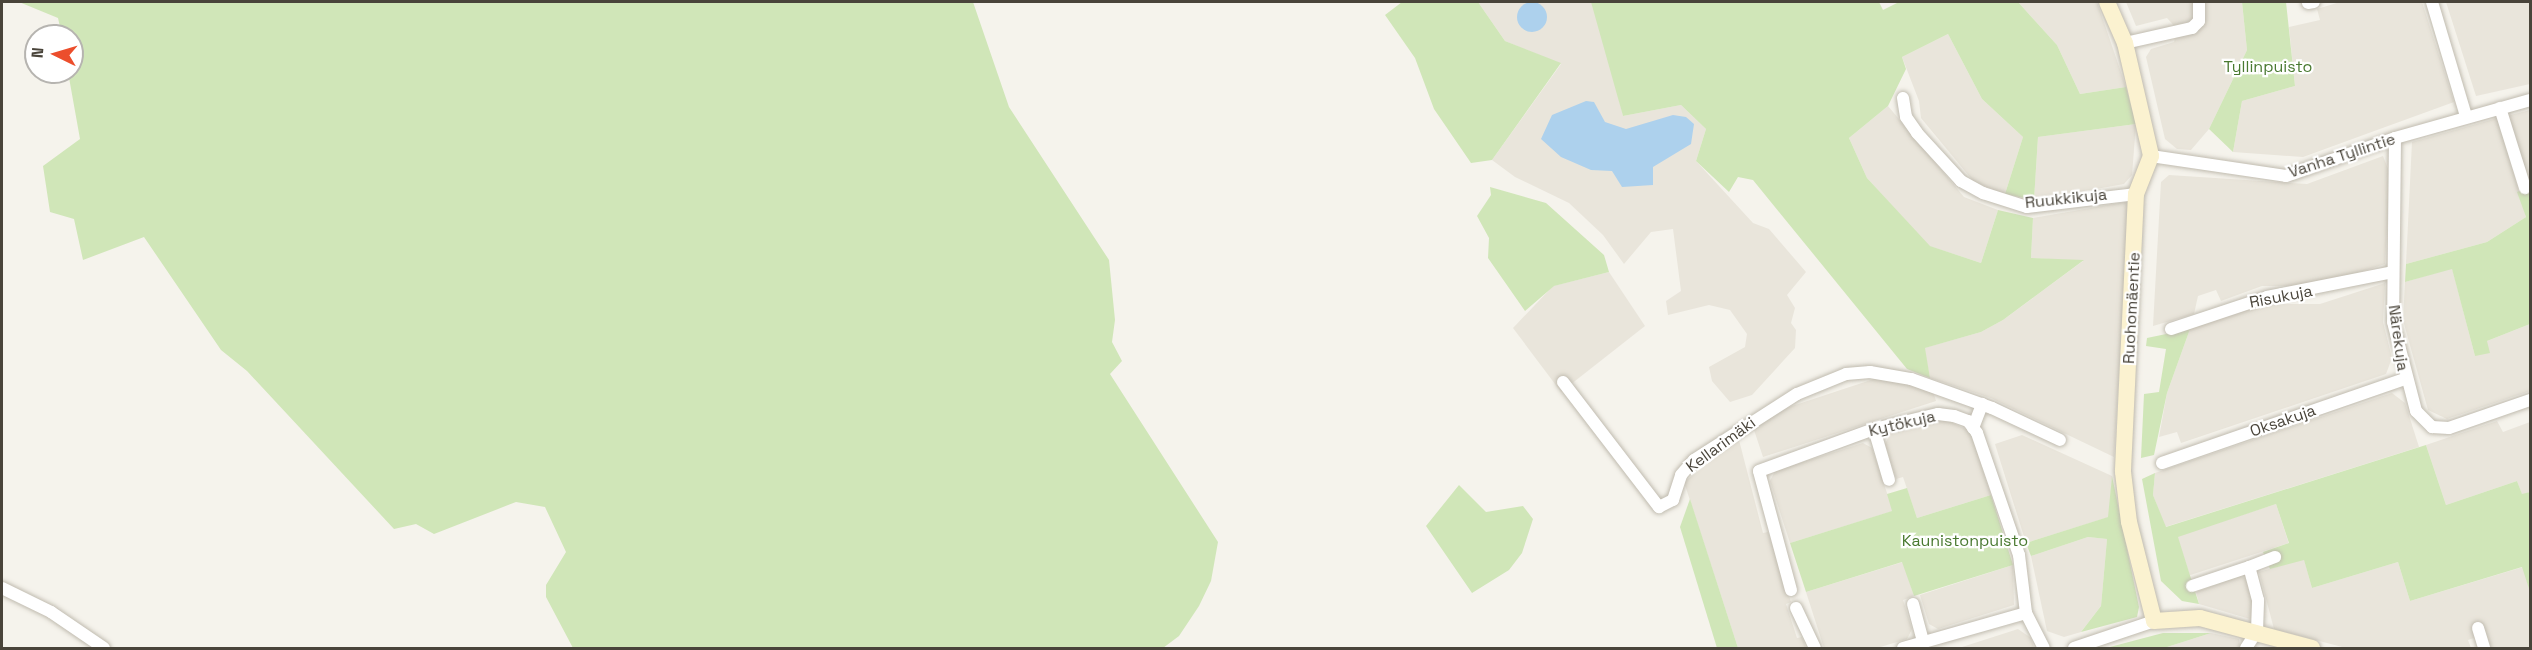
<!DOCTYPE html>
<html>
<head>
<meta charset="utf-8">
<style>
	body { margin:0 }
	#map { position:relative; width:2532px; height:650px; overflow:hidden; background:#f5f3ec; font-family:"Space Grotesk",sans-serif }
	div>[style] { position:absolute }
	.residential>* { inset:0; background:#e9e5db; transform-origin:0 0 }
	.green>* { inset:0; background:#d0e6b8 }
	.water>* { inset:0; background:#add1ed }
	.round { border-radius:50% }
	.roads { filter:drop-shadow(0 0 2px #c0bbaf) drop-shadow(0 0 2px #c0bbaf) }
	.street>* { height:12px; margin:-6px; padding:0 6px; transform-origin:6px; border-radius:6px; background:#fff }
	.secondary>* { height:16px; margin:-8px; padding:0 8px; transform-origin:8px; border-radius:8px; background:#fbf2d0 }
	span { translate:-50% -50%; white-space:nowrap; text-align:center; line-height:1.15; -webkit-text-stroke:4.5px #fff; paint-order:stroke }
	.park-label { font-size:16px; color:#497930 }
	.street-label { font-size:16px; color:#49443a }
	.frame { position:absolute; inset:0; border:3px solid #49443a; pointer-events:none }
	.north { position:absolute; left:24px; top:24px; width:60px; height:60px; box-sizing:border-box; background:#fff; border:2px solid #b6b4b0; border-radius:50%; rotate:275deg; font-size:16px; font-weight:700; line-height:24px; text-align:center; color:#49443a }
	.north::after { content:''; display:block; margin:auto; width:21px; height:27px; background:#ec4e2c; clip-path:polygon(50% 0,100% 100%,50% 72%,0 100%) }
</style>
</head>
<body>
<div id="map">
	<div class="residential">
		<div style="clip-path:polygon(1478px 2px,1595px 3px,1623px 116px,1681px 105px,1706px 129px,1696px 161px,1753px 223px,1769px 229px,1806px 272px,1787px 295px,1795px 308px,1791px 323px,1796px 330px,1795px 348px,1752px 395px,1730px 402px,1712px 381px,1709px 367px,1745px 347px,1747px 334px,1730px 310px,1709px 305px,1668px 315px,1666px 301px,1681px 291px,1673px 229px,1651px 232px,1624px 264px,1603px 235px,1569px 203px,1515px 177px,1492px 160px,1561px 64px,1505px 41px)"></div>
		<div style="clip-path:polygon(2018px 2px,2097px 2px,2126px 87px,2080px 94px,2057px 45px)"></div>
		<div style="clip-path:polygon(2126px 2px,2242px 2px,2247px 50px,2209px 129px,2191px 150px,2177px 149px,2165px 139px,2146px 57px,2151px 49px,2174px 42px,2177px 29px,2167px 18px,2136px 26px)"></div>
		<div style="clip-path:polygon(2340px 2px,2422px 2px,2454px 102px,2303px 157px,2233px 152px,2242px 101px,2295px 86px,2289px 27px,2320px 20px,2317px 9px)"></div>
		<div style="clip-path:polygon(2446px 2px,2530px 2px,2530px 84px,2476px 96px)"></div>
		<div style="clip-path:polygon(1948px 34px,1982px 99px,2023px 137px,2005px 194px,1974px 182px,1921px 118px,1919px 101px,1902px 57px)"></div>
		<div style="clip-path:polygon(1888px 106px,1964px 197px,1998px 210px,1981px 263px,1929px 246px,1867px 178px,1849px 138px)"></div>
		<div style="clip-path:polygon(2530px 110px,2530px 197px,2507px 116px)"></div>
		<div style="clip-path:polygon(2498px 118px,2526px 217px,2487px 242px,2406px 264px,2412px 142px)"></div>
		<div style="clip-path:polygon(2136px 124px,2132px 175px,2124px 184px,2034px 200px,2038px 137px)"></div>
		<div style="clip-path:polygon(2383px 156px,2390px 174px,2385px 264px,2317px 286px,2262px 286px,2221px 301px,2216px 290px,2198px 296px,2194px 314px,2153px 326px,2161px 182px,2169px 175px,2307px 184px)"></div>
		<div style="clip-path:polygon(2125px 202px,2129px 206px,2114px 457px,1991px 398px,1930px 378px,1924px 348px,1981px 332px,2003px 320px,2083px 261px,2031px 258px,2033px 218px)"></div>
		<div style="clip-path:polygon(2452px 268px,2475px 356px,2487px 341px,2530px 324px,2530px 391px,2447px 419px,2428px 410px,2403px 320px,2405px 282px)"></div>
		<div style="clip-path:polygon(1609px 272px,1645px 326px,1561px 392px,1513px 328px,1553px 286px)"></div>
		<div style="clip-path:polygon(2385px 283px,2383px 322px,2392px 358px,2386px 374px,2181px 443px,2177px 432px,2159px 437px,2167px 393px,2190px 329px,2264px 304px,2320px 304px)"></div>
		<div style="clip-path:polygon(1877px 378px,1932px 388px,1936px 401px,1763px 457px,1752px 424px,1783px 409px)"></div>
		<div style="clip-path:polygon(2392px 393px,2405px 403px,2419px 447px,2165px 527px,2153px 495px,2155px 473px)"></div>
		<div style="clip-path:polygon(1942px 418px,1970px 431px,1991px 495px,1917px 518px,1903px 477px,1896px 479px,1885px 444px,1890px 434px)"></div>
		<div style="clip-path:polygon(2497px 421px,2503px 432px,2530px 422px,2530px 492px,2522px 495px,2517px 481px,2446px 505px,2426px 445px)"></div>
		<div style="clip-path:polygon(2022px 435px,2112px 476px,2109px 517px,2026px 543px,1995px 444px)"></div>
		<div style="clip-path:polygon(1739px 440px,1763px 533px,1768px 532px,1791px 602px,1786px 604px,1797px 638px,1802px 637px,1806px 648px,1738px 648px,1684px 482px)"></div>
		<div style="clip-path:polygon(1863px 443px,1872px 448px,1893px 511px,1790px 543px,1770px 481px,1775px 471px)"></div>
		<div style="left:2276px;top:504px;width:41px;height:104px;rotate:72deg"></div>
		<div style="clip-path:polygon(2088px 537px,2107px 539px,2101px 606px,2081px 632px,2064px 637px,2047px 631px,2031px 556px)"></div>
		<div style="clip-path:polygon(2304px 559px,2312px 588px,2398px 562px,2410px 601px,2523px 567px,2530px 592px,2530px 648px,2491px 648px,2486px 634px,2468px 640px,2471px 648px,2346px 648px,2274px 629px,2259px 572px)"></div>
		<div style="clip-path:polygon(1903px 562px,1914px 596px,1903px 600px,1912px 629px,1907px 639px,1877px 648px,1824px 648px,1806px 592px)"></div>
		<div style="clip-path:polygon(2013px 565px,2014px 605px,1938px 629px,1929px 624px,1920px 595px)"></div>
		<div style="clip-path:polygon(2240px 576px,2246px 579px,2255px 613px,2250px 619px,2199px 604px,2196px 592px)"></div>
		<div style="clip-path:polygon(2018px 629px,2031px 638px,2034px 648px,1959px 648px)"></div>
		<div style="clip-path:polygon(2211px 633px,2239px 639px,2240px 648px,2164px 648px)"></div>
	</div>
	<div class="green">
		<div style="clip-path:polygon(19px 2px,973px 2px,1009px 107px,1109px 260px,1115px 320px,1112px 342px,1122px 361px,1110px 374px,1218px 542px,1211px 581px,1199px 606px,1179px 636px,1163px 648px,573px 648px,546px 597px,546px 585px,566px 552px,545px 507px,516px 502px,434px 534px,416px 524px,394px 529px,247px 371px,221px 350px,144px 237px,83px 260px,74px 219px,50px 212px,43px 166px,80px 139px,68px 72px,72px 72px,72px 36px,62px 36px,58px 18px)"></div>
		<div style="clip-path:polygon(1402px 2px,1478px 2px,1505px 41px,1561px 63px,1492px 160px,1471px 163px,1434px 109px,1415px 58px,1385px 15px)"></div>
		<div style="clip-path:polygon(1591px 2px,1879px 2px,1883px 10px,1899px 2px,2018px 2px,2057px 45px,2080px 94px,2126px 87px,2136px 124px,2038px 137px,2034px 200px,2005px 194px,2023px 137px,1982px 99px,1948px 34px,1902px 57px,1906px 69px,1888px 106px,1849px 138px,1867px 178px,1930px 246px,1981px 263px,1998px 210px,2033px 218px,2031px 258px,2084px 260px,2003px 320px,1981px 332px,1925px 348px,1930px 378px,1907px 369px,1753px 180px,1738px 177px,1729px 192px,1696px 161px,1706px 129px,1681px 105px,1623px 116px)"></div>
		<div style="clip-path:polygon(2242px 2px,2286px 2px,2295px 86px,2242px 101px,2233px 152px,2209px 129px,2247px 50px)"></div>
		<div style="clip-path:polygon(1490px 187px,1546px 203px,1604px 255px,1609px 272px,1554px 286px,1525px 311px,1488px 258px,1489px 238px,1477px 216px,1491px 195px)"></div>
		<div style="clip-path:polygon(2529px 187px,2530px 324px,2487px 341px,2490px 353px,2475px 356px,2452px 269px,2405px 282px,2406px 264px,2487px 242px,2526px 217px,2517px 192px)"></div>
		<div style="clip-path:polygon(2190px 329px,2167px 393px,2154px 455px,2141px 458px,2144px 394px,2159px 392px,2166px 349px,2146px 346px,2147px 338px)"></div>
		<div style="clip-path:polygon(2426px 445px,2446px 505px,2517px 481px,2522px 494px,2530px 492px,2530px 592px,2522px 567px,2410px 601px,2398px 562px,2312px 588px,2304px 560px,2270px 569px,2263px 552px,2289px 543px,2276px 504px,2178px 537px,2199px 604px,2182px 601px,2161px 581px,2142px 479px,2155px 473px,2153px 495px,2166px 527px)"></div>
		<div style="clip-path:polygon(2112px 476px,2139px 607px,2137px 617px,2081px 632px,2101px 606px,2107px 539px,2088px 537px,2031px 556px,2026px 543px,2108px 517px)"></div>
		<div style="clip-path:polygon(1459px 485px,1486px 512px,1523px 506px,1533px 519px,1522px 553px,1509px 570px,1472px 593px,1426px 526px)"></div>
		<div style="clip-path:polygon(1907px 488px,1917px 518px,1991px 495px,2013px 565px,1914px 596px,1902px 562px,1806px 592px,1790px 543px,1892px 511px,1887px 494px)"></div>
		<div style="clip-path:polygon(1690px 499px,1738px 648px,1717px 648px,1680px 527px)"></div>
		<div style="clip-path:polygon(2163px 633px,2211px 633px,2164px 648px,2106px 648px)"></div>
	</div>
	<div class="water">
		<div class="round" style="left:1517px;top:2px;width:30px;height:30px"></div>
		<div style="clip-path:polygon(1586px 101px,1594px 102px,1605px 122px,1626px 129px,1673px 115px,1686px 117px,1694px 124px,1691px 144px,1653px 167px,1653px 185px,1622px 187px,1612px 171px,1591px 170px,1561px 157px,1541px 139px,1552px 115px)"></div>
	</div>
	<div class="roads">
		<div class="street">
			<div style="left:2432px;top:2px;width:119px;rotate:73.4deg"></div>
			<div style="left:2308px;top:3px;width:6px;rotate:-9deg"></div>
			<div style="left:2125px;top:43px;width:69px;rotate:-12.6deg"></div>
			<div style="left:2192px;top:28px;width:10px;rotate:-45deg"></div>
			<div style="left:2199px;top:21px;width:19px;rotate:-90deg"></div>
			<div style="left:1903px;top:98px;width:19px;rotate:81deg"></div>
			<div style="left:1906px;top:117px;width:19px;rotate:55deg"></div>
			<div style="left:1917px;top:133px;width:65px;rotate:47.5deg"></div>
			<div style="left:1961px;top:181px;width:25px;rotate:29deg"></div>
			<div style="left:1983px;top:193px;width:46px;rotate:17.7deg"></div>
			<div style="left:2027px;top:207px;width:110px;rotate:-6.8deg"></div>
			<div style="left:2500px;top:108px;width:84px;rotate:72.6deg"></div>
			<div style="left:2395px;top:138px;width:184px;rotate:90.6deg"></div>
			<div style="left:2393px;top:322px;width:92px;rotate:75.5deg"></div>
			<div style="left:2416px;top:411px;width:23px;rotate:45deg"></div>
			<div style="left:2432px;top:427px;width:17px;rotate:3deg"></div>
			<div style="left:2449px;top:428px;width:86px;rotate:-19.1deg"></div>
			<div style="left:2151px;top:156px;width:136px;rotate:8.4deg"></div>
			<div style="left:2286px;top:176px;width:115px;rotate:-19.2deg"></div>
			<div style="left:2395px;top:138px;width:140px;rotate:-15.7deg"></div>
			<div style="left:2171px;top:329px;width:101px;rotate:-18.4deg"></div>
			<div style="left:2267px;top:297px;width:128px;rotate:-11.2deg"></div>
			<div style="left:1563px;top:382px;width:158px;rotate:52.5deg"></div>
			<div style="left:1659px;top:507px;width:16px;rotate:-27deg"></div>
			<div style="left:1673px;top:500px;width:26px;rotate:-72deg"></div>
			<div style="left:1681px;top:475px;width:20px;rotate:-49deg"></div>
			<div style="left:1694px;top:460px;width:122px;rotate:-32.7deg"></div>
			<div style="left:1797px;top:394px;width:53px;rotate:-22.2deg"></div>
			<div style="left:1846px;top:374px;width:24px;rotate:-5deg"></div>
			<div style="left:1870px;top:372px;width:42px;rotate:9.7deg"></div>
			<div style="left:1911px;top:379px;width:86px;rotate:19.7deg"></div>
			<div style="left:1992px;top:408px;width:75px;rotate:25.2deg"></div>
			<div style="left:1973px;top:428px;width:26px;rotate:-69deg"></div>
			<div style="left:1874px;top:429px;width:53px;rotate:73.6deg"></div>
			<div style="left:2162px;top:463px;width:256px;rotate:-19.1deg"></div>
			<div style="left:2192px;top:586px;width:60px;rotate:-18.4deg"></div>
			<div style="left:2px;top:588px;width:55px;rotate:26.1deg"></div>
			<div style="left:51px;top:612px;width:64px;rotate:34.2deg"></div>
			<div style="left:1791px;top:590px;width:123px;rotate:-105.1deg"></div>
			<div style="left:1759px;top:471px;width:122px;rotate:-20.1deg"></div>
			<div style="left:1874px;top:429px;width:66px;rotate:-13.2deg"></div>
			<div style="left:1938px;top:414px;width:16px;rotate:7deg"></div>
			<div style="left:1954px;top:416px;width:15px;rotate:20deg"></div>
			<div style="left:1968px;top:421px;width:15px;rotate:53deg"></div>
			<div style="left:1977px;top:433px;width:129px;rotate:71deg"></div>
			<div style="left:2019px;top:555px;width:58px;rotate:83.1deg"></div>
			<div style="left:2026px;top:613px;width:39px;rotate:63deg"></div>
			<div style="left:1913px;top:604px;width:39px;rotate:75deg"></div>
			<div style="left:1796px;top:608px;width:44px;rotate:64.6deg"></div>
			<div style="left:2478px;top:628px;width:21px;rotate:73deg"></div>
			<div style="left:1903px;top:648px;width:128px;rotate:-15.9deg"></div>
			<div style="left:2074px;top:648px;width:84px;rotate:-18.6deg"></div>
			<div style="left:2246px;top:648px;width:20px;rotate:-57deg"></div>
			<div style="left:2257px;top:631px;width:31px;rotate:-88deg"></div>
			<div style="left:2258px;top:600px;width:34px;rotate:-105deg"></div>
			<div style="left:2249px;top:567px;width:28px;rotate:-21deg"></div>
		</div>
		<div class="secondary">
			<div style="left:2107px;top:2px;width:45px;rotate:66.3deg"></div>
			<div style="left:2125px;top:43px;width:116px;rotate:77deg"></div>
			<div style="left:2151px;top:156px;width:41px;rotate:111.5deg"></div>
			<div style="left:2136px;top:194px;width:278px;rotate:92.7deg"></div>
			<div style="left:2123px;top:472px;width:50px;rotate:83.2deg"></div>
			<div style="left:2129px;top:522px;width:102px;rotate:75.8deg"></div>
			<div style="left:2154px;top:621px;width:46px;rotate:-3.7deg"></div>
			<div style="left:2200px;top:618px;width:116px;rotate:15deg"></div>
		</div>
	</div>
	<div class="park-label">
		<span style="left:2268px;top:67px">Tyllinpuisto</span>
		<span style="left:1965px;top:541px">Kaunistonpuisto</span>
	</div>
	<div class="street-label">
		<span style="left:2342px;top:156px;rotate:-18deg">Vanha Tyllintie</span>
		<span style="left:2066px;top:199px;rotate:-6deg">Ruukkikuja</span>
		<span style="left:2281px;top:297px;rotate:-11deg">Risukuja</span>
		<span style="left:2132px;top:308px;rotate:-87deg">Ruohomäentie</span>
		<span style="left:2398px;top:338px;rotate:82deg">Närekuja</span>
		<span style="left:2283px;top:421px;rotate:-19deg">Oksakuja</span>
		<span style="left:1902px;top:424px;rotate:-13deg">Kytökuja</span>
		<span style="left:1721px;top:445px;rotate:-36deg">Kellarimäki</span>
	</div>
	<div class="frame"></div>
	<div class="north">N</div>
</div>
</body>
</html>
